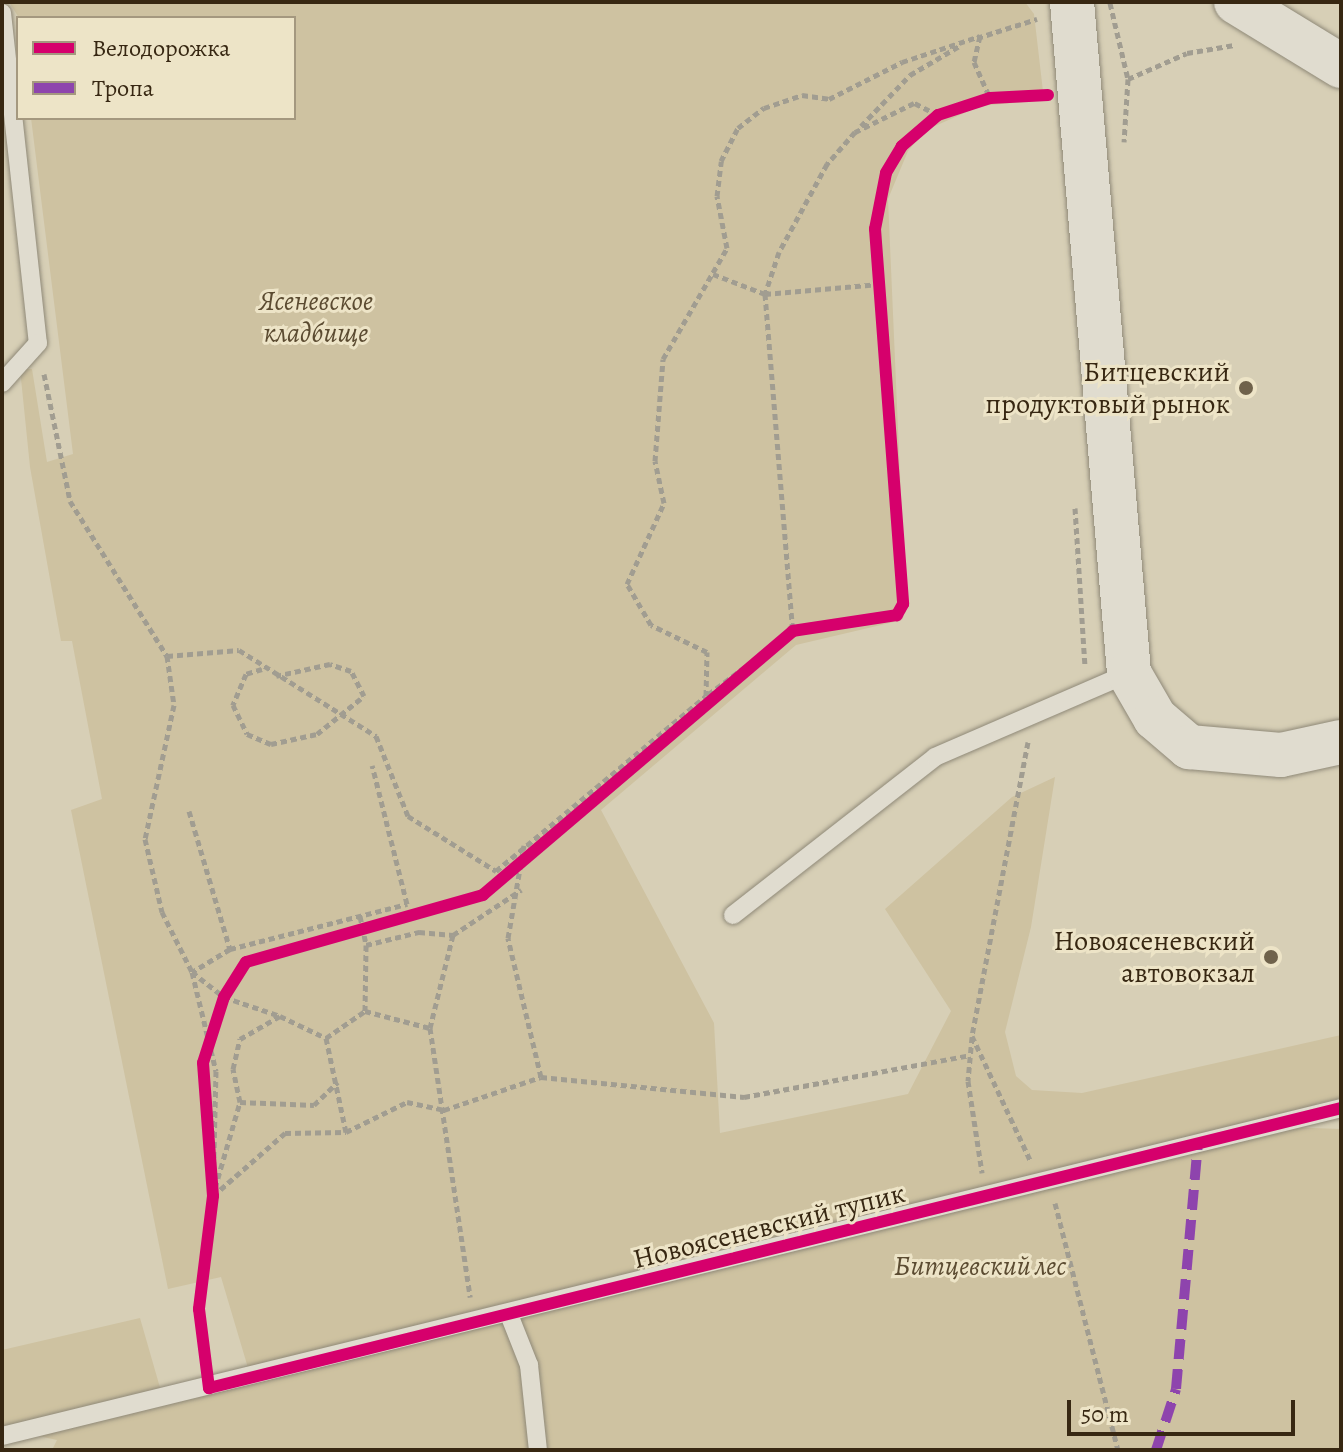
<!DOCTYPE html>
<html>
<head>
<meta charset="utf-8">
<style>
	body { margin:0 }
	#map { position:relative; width:1343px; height:1452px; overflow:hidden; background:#d7cfb6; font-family:Alegreya,serif }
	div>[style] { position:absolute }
	.green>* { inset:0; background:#cec2a1 }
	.path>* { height:5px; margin-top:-2.5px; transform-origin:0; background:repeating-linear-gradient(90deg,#a19d91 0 6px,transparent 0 10px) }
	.roads { filter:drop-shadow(0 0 2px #8f8978) drop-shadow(0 0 2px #8f8978) }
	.lane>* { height:18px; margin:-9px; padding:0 9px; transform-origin:9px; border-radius:9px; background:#e0dccf }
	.secondary>* { height:44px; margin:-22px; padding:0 22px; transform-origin:22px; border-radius:22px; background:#e0dccf }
	.quiet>* { height:10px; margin-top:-5px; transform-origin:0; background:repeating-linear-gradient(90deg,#8e44ad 0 20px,transparent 0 30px) }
	.cycleway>* { height:12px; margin:-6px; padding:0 6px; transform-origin:6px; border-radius:6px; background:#d6006c }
	.dots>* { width:22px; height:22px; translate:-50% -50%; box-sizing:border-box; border:4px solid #ede4c7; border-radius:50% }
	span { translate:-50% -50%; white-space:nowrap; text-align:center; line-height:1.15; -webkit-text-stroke:6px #ede4c7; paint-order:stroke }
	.park-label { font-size:28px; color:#5b4b31; font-style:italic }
	.poi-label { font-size:28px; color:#372712 }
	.right { translate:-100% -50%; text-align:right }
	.street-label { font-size:28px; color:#372712 }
	.frame { position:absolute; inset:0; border:4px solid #372712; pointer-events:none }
	.legend { position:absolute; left:16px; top:16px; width:280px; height:104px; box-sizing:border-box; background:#ede4c7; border:2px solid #a4987f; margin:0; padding:10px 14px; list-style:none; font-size:24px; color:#372712 }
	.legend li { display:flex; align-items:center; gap:16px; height:40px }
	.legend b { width:40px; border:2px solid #a4987f }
	.scale { position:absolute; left:1067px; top:1400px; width:228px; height:36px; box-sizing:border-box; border:4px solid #372712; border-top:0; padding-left:10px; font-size:24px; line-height:28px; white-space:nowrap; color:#372712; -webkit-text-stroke:6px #ede4c7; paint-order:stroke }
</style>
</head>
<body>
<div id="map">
	<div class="green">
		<div style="clip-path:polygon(9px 2px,1025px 2px,1034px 14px,1044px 100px,980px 106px,926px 130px,908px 151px,888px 199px,906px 612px,898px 621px,796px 645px,601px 810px,714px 1023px,720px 1133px,908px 1094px,951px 1011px,885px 909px,1012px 797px,1055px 777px,1031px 927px,1005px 1032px,1016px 1076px,1032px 1090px,1082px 1093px,1341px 1035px,1341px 1098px,1318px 1103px,1283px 1127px,1341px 1129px,1341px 1450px,52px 1450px,57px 1440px,2px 1428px,2px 1350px,140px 1318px,163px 1398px,251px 1378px,221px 1277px,168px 1289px,71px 810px,102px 799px,72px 641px,61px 641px,30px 467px,20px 369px,32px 369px,47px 462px,73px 454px,31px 118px,294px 118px,294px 18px,19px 18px)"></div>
	</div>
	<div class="path">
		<div style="left:1110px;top:3px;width:78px;rotate:76.7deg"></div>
		<div style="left:1128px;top:79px;width:63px;rotate:93.6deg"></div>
		<div style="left:977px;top:38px;width:63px;rotate:-17.6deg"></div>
		<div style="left:1128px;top:79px;width:64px;rotate:-23.8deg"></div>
		<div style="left:1187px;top:53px;width:48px;rotate:-9.7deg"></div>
		<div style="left:938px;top:115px;width:27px;rotate:-153deg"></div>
		<div style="left:914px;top:103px;width:66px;rotate:153.8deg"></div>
		<div style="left:855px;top:132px;width:43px;rotate:131.2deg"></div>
		<div style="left:827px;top:164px;width:100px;rotate:118.6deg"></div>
		<div style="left:779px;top:252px;width:44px;rotate:108.4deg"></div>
		<div style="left:765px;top:294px;width:338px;rotate:85.3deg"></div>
		<div style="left:793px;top:631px;width:109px;rotate:143.2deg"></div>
		<div style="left:706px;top:696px;width:44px;rotate:-88.7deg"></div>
		<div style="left:707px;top:652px;width:62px;rotate:-154.3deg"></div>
		<div style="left:651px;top:625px;width:48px;rotate:-120.3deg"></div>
		<div style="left:627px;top:584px;width:89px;rotate:-65.4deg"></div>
		<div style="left:664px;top:503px;width:43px;rotate:-102.1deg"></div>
		<div style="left:655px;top:461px;width:102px;rotate:-85.5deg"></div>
		<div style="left:663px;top:359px;width:128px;rotate:-60deg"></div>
		<div style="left:727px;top:248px;width:53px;rotate:-100.9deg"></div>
		<div style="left:717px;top:196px;width:35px;rotate:-83deg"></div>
		<div style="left:721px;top:161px;width:37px;rotate:-63deg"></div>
		<div style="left:738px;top:128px;width:33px;rotate:-38deg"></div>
		<div style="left:764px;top:108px;width:40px;rotate:-18.9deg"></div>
		<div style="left:802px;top:95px;width:27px;rotate:8deg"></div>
		<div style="left:829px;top:99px;width:82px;rotate:-26.9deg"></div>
		<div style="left:902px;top:62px;width:82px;rotate:-18.4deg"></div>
		<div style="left:980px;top:36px;width:27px;rotate:103deg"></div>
		<div style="left:974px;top:62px;width:39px;rotate:66deg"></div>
		<div style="left:861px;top:126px;width:71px;rotate:-46.1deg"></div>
		<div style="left:910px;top:75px;width:59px;rotate:-30.5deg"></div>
		<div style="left:713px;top:274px;width:56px;rotate:21deg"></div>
		<div style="left:765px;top:294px;width:115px;rotate:-5deg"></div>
		<div style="left:44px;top:374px;width:130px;rotate:78.4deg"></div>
		<div style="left:70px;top:501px;width:183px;rotate:58deg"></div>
		<div style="left:167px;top:656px;width:49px;rotate:81.9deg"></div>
		<div style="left:174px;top:705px;width:137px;rotate:102.2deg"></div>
		<div style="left:145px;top:839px;width:75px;rotate:76.9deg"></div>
		<div style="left:162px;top:912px;width:67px;rotate:63.4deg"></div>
		<div style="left:192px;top:972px;width:41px;rotate:38deg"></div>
		<div style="left:224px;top:997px;width:59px;rotate:18.7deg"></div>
		<div style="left:1075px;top:508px;width:158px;rotate:86.4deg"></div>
		<div style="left:167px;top:656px;width:72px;rotate:-4.8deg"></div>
		<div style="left:239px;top:650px;width:162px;rotate:32.1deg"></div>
		<div style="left:376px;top:736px;width:86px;rotate:68.2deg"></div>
		<div style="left:408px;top:816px;width:104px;rotate:32deg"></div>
		<div style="left:496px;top:871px;width:273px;rotate:-39.8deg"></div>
		<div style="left:262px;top:669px;width:17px;rotate:163deg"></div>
		<div style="left:246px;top:674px;width:34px;rotate:113deg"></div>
		<div style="left:233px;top:705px;width:32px;rotate:64deg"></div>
		<div style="left:247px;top:734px;width:26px;rotate:23deg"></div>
		<div style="left:271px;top:744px;width:47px;rotate:-12.3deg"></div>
		<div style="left:317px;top:734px;width:60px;rotate:-39deg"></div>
		<div style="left:364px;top:696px;width:28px;rotate:-117deg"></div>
		<div style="left:351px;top:671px;width:22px;rotate:-162deg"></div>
		<div style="left:330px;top:664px;width:55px;rotate:167.5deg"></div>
		<div style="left:1028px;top:742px;width:299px;rotate:100.8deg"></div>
		<div style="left:972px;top:1036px;width:139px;rotate:64.9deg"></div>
		<div style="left:189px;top:811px;width:144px;rotate:73.5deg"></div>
		<div style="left:230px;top:949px;width:183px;rotate:-14.3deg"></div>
		<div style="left:407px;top:904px;width:143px;rotate:-104.1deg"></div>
		<div style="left:360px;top:916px;width:30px;rotate:78deg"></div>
		<div style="left:453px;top:935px;width:82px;rotate:-33.5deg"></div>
		<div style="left:230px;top:949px;width:44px;rotate:148.8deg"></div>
		<div style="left:192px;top:972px;width:102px;rotate:76.4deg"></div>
		<div style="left:216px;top:1071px;width:125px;rotate:91.4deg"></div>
		<div style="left:213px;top:1196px;width:96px;rotate:-41.2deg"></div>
		<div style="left:285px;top:1133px;width:61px;rotate:-0.9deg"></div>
		<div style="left:346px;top:1132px;width:68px;rotate:-26.2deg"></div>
		<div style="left:407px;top:1102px;width:38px;rotate:12deg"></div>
		<div style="left:444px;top:1110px;width:102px;rotate:-18.8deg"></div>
		<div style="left:541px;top:1077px;width:143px;rotate:-103.4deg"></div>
		<div style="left:508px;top:938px;width:94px;rotate:-80.2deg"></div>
		<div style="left:365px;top:1011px;width:67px;rotate:14.7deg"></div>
		<div style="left:972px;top:1037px;width:44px;rotate:95.2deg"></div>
		<div style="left:968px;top:1081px;width:93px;rotate:81.3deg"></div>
		<div style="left:326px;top:1038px;width:96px;rotate:78deg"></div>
		<div style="left:541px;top:1077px;width:204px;rotate:5.6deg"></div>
		<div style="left:744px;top:1097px;width:230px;rotate:-10.5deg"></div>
		<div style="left:240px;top:1102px;width:74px;rotate:2.3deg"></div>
		<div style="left:314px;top:1105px;width:33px;rotate:-44deg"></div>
		<div style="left:215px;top:1188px;width:90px;rotate:-73.8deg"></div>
		<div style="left:240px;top:1102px;width:34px;rotate:-102deg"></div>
		<div style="left:233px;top:1069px;width:31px;rotate:-77deg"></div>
		<div style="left:240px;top:1039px;width:46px;rotate:-29.9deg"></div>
		<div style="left:280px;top:1016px;width:51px;rotate:25.6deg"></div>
		<div style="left:326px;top:1038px;width:47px;rotate:-34.7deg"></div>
		<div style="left:365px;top:1011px;width:66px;rotate:-89.1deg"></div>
		<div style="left:366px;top:945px;width:55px;rotate:-13.8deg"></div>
		<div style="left:419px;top:932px;width:34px;rotate:5deg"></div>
		<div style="left:453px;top:935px;width:96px;rotate:103.9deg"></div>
		<div style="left:430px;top:1028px;width:272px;rotate:81.5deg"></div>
		<div style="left:1055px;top:1203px;width:255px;rotate:75.7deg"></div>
	</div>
	<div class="roads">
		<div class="lane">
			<div style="left:2px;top:13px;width:332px;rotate:83.8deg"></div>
			<div style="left:38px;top:343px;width:54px;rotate:132deg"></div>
			<div style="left:733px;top:915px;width:256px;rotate:-38deg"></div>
			<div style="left:935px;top:757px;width:211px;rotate:-23.4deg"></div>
			<div style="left:510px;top:1317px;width:52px;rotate:68.4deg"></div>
			<div style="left:529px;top:1365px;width:85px;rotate:84deg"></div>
			<div style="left:2px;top:1436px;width:1379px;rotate:-13.76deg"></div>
		</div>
		<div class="secondary">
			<div style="left:1072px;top:2px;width:673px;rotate:85.14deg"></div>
			<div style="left:1129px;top:673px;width:52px;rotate:60deg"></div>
			<div style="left:1155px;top:718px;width:45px;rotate:40.5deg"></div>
			<div style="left:1189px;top:747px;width:92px;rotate:5deg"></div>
			<div style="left:1281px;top:755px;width:61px;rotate:-12.2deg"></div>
			<div style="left:1236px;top:2px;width:123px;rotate:31.4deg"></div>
		</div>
	</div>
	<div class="quiet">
		<div style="left:1156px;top:1450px;width:64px;rotate:-71.8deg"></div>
		<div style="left:1176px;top:1389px;width:247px;rotate:-84.9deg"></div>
	</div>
	<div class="cycleway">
		<div style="left:1048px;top:95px;width:58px;rotate:177deg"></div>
		<div style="left:990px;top:98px;width:55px;rotate:161.9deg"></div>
		<div style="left:938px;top:115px;width:48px;rotate:139.3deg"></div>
		<div style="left:902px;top:146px;width:31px;rotate:121deg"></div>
		<div style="left:886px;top:173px;width:57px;rotate:101.1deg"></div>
		<div style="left:875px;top:229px;width:376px;rotate:85.7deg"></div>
		<div style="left:903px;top:604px;width:13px;rotate:119deg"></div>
		<div style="left:897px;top:615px;width:105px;rotate:171.3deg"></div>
		<div style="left:793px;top:631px;width:407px;rotate:139.6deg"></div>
		<div style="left:483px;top:895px;width:246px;rotate:164.2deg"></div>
		<div style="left:246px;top:962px;width:41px;rotate:122.2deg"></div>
		<div style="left:224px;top:997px;width:69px;rotate:107.7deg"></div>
		<div style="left:203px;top:1063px;width:133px;rotate:85.7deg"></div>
		<div style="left:213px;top:1196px;width:114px;rotate:97.1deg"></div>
		<div style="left:199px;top:1309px;width:80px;rotate:82.8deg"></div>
		<div style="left:209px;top:1388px;width:1166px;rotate:-13.89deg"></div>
	</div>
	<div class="dots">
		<div style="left:1246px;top:388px;background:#6f624b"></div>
		<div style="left:1271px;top:957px;background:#6f624b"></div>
	</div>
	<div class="park-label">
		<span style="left:316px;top:317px">Ясеневское<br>кладбище</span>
		<span style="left:980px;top:1266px">Битцевский лес</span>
	</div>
	<div class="poi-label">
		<span class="right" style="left:1230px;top:388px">Битцевский<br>продуктовый рынок</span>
		<span class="right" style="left:1255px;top:957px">Новоясеневский<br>автовокзал</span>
	</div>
	<div class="street-label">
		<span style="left:769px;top:1226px;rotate:-14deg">Новоясеневский тупик</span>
	</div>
	<div class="frame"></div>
	<ul class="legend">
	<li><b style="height:10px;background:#d6006c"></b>Велодорожка</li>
	<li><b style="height:10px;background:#8e44ad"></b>Тропа</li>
	</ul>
	<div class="scale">50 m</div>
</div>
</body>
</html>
